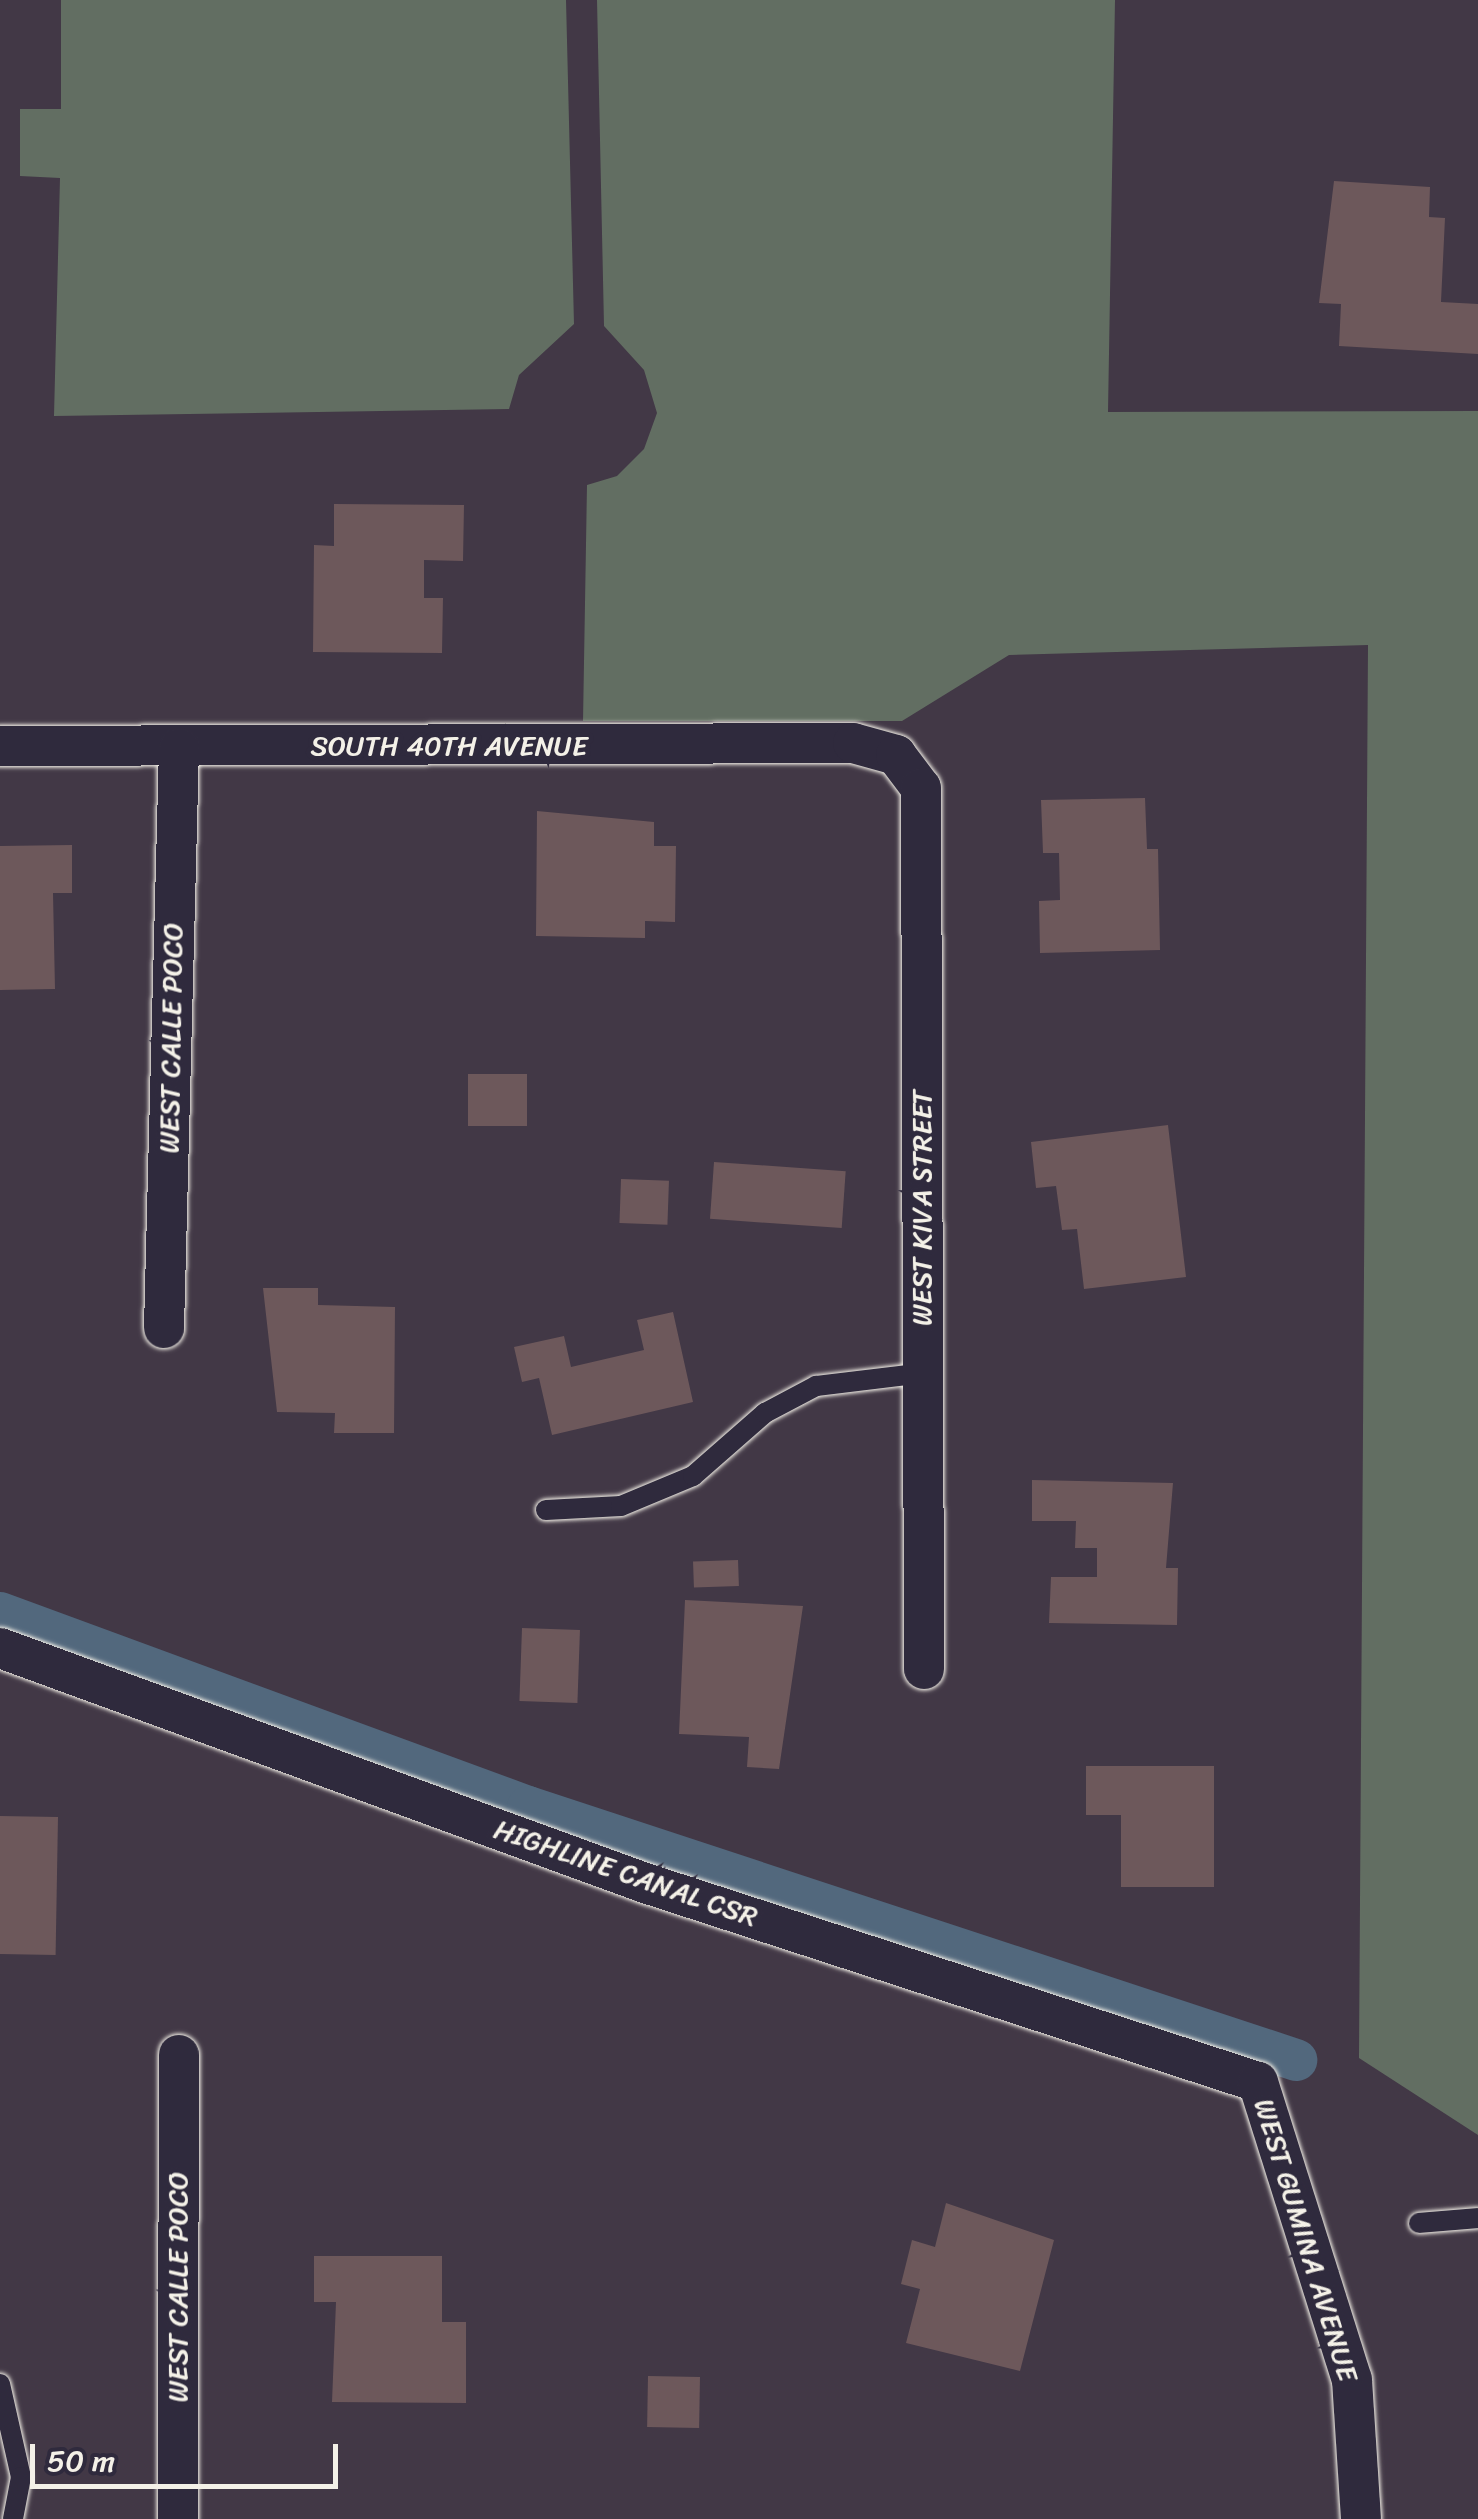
<!DOCTYPE html>
<html>
<head>
<meta charset="utf-8">
<style>
	body { margin:0 }
	#map { position:relative; width:1478px; height:2519px; overflow:hidden; background:#423846; font-family:Sriracha,sans-serif }
	div>[style] { position:absolute }
	.green>* { inset:0; background:#626e62 }
	.canal>* { height:42px; margin:-21px; padding:0 21px; transform-origin:21px; border-radius:21px; background:#52687d }
	.building>* { inset:0; background:#6d585b; transform-origin:0 0 }
	.roads { filter:drop-shadow(0 0 2px #f4f1e8) drop-shadow(0 0 2px #f4f1e8) }
	.lane>* { height:20px; margin:-10px; padding:0 10px; transform-origin:10px; border-radius:10px; background:#2f2a3d }
	.street>* { height:40px; margin:-20px; padding:0 20px; transform-origin:20px; border-radius:20px; background:#2f2a3d }
	span { translate:-50% -50%; white-space:nowrap; text-align:center; line-height:1.15; -webkit-text-stroke:10px #2f2a3d; paint-order:stroke }
	.street-label { font-size:28px; color:#f4f1e8 }
	.scale { position:absolute; left:30px; top:2444px; width:308px; height:45px; box-sizing:border-box; border:5px solid #f4f1e8; border-top:0; padding-left:12px; font-size:30px; line-height:35px; white-space:nowrap; color:#f4f1e8; -webkit-text-stroke:8px #2f2a3d; paint-order:stroke }
</style>
</head>
<body>
<div id="map">
	<div class="green">
		<div style="clip-path:polygon(61px 0,566px 0,574px 324px,519px 375px,509px 409px,54px 416px,60px 178px,20px 176px,20px 109px,61px 109px)"></div>
		<div style="clip-path:polygon(597px 0,1115px 0,1108px 412px,1478px 411px,1478px 2135px,1359px 2058px,1368px 645px,1009px 655px,902px 721px,583px 721px,587px 485px,617px 476px,644px 449px,657px 413px,644px 370px,604px 326px)"></div>
	</div>
	<div class="canal">
		<div style="left:0;top:1613px;width:563px;rotate:20.17deg"></div>
		<div style="left:528px;top:1807px;width:809px;rotate:18.23deg"></div>
	</div>
	<div class="building">
		<div style="clip-path:polygon(1334px 181px,1430px 187px,1429px 217px,1445px 218px,1441px 302px,1478px 304px,1478px 354px,1339px 346px,1341px 304px,1319px 303px)"></div>
		<div style="clip-path:polygon(334px 504px,464px 505px,463px 561px,424px 560px,424px 598px,443px 598px,442px 653px,313px 652px,314px 545px,334px 546px)"></div>
		<div style="clip-path:polygon(1145px 798px,1147px 849px,1158px 849px,1160px 950px,1040px 953px,1039px 901px,1060px 900px,1059px 853px,1043px 853px,1041px 800px)"></div>
		<div style="clip-path:polygon(537px 811px,654px 822px,654px 846px,676px 846px,675px 922px,645px 921px,645px 938px,536px 936px)"></div>
		<div style="clip-path:polygon(72px 845px,72px 893px,53px 893px,55px 989px,0 990px,0 846px)"></div>
		<div style="left:527px;top:1074px;width:52px;height:59px;rotate:90deg"></div>
		<div style="clip-path:polygon(1168px 1125px,1186px 1277px,1084px 1289px,1077px 1229px,1062px 1230px,1056px 1186px,1036px 1188px,1031px 1142px)"></div>
		<div style="left:714px;top:1162px;width:132px;height:57px;rotate:4deg"></div>
		<div style="left:621px;top:1179px;width:48px;height:44px;rotate:2deg"></div>
		<div style="clip-path:polygon(263px 1288px,318px 1288px,318px 1305px,395px 1307px,394px 1433px,334px 1433px,335px 1413px,277px 1412px)"></div>
		<div style="clip-path:polygon(673px 1312px,693px 1402px,552px 1435px,539px 1378px,522px 1382px,514px 1347px,564px 1336px,571px 1367px,644px 1350px,637px 1320px)"></div>
		<div style="clip-path:polygon(1032px 1480px,1173px 1483px,1166px 1568px,1178px 1568px,1177px 1625px,1049px 1623px,1051px 1577px,1097px 1577px,1097px 1548px,1075px 1548px,1076px 1521px,1032px 1521px)"></div>
		<div style="left:738px;top:1560px;width:26px;height:45px;rotate:88deg"></div>
		<div style="clip-path:polygon(685px 1600px,803px 1606px,779px 1769px,747px 1767px,749px 1737px,679px 1734px)"></div>
		<div style="left:522px;top:1628px;width:58px;height:73px;rotate:2deg"></div>
		<div style="clip-path:polygon(1086px 1766px,1214px 1766px,1214px 1887px,1121px 1887px,1121px 1815px,1086px 1815px)"></div>
		<div style="left:0;top:1816px;width:58px;height:138px;rotate:1deg"></div>
		<div style="clip-path:polygon(946px 2203px,1054px 2240px,1020px 2371px,906px 2343px,920px 2289px,901px 2284px,912px 2240px,935px 2247px)"></div>
		<div style="clip-path:polygon(314px 2256px,442px 2256px,442px 2322px,466px 2322px,466px 2403px,332px 2402px,336px 2302px,314px 2302px)"></div>
		<div style="left:648px;top:2376px;width:52px;height:51px;rotate:1deg"></div>
	</div>
	<div class="roads">
		<div class="lane">
			<div style="left:546px;top:1510px;width:75px;rotate:-3.1deg"></div>
			<div style="left:621px;top:1506px;width:78px;rotate:-22.6deg"></div>
			<div style="left:693px;top:1476px;width:96px;rotate:-41.2deg"></div>
			<div style="left:765px;top:1413px;width:58px;rotate:-27.9deg"></div>
			<div style="left:816px;top:1386px;width:108px;rotate:-6.9deg"></div>
			<div style="left:1419px;top:2223px;width:59px;rotate:-4.8deg"></div>
			<div style="left:0;top:2384px;width:95px;rotate:77.3deg"></div>
			<div style="left:21px;top:2477px;width:43px;rotate:100.8deg"></div>
		</div>
		<div class="street">
			<div style="left:0;top:746px;width:853px;rotate:-0.2deg"></div>
			<div style="left:853px;top:743px;width:45px;rotate:15.6deg"></div>
			<div style="left:896px;top:755px;width:41px;rotate:52.9deg"></div>
			<div style="left:921px;top:788px;width:881px;rotate:89.8deg"></div>
			<div style="left:164px;top:1328px;width:580px;rotate:-88.52deg"></div>
			<div style="left:0;top:1648px;width:686px;rotate:20.02deg"></div>
			<div style="left:645px;top:1883px;width:644px;rotate:17.99deg"></div>
			<div style="left:1258px;top:2082px;width:312px;rotate:72.5deg"></div>
			<div style="left:1352px;top:2380px;width:139px;rotate:86.3deg"></div>
			<div style="left:178px;top:2519px;width:464px;rotate:-89.9deg"></div>
		</div>
	</div>
	<div class="street-label">
		<span style="left:449px;top:746px">SOUTH 40TH AVENUE</span>
		<span style="left:171px;top:1038px;rotate:-89deg">WEST CALLE POCO</span>
		<span style="left:922px;top:1208px;rotate:-90deg">WEST KIVA STREET</span>
		<span style="left:626px;top:1873px;rotate:19deg">HIGHLINE CANAL CSR</span>
		<span style="left:1306px;top:2240px;rotate:73deg">WEST GUMINA AVENUE</span>
		<span style="left:178px;top:2287px;rotate:-90deg">WEST CALLE POCO</span>
	</div>
	<div class="scale">50 m</div>
</div>
</body>
</html>
